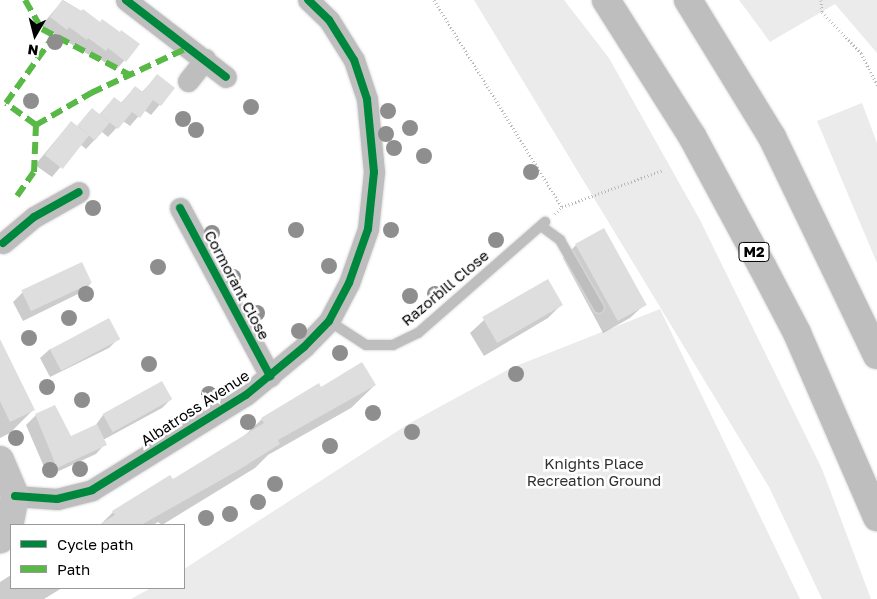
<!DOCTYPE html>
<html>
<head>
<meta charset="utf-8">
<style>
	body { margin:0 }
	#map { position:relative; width:877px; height:599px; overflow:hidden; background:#fff; font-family:"Golos Text",sans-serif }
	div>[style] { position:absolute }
	.green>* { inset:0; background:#ebebeb }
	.shadow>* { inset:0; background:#0003 }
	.building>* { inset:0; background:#dedede; transform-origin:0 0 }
	.path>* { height:3px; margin-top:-1.5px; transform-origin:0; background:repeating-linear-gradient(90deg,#b9b9b9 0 1px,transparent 0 3.5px) }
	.roads { filter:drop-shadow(0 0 1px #dbdbdb) drop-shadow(0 0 1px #dbdbdb) }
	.lane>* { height:10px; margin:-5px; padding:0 5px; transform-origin:5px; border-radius:5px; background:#bebebe }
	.street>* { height:21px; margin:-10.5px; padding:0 10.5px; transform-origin:10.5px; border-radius:10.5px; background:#bebebe }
	.secondary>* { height:28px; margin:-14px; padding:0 14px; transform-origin:14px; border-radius:14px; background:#c2c2c2 }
	.highway>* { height:28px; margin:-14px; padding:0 14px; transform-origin:14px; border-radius:14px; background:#bebebe }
	.quiet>* { height:6px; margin-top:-3px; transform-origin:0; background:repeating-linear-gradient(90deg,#58b947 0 12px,transparent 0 18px) }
	.cycleway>* { height:8px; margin:-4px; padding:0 4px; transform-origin:4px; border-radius:4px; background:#00873e }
	.trees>* { width:16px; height:16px; margin:-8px; border-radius:50%; background:#8e8e8e }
	span { translate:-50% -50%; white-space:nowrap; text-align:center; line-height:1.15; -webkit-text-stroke:5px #fff; paint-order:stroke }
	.shield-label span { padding:1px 4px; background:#fff; border:1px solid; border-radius:4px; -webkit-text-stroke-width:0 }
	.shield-label { font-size:14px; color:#000; font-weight:700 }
	.street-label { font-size:15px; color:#000 }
	.park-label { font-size:15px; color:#313131 }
	.legend { position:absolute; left:10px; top:524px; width:175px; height:65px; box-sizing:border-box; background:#fff; border:1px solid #999; margin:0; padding:6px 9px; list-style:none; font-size:15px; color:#000 }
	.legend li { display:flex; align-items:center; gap:10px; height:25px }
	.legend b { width:25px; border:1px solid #999 }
	.north { position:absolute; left:10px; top:10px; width:50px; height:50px; -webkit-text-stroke:4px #fff; paint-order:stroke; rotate:188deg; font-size:14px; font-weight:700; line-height:20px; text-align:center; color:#000 }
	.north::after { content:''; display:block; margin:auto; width:18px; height:22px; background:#000; clip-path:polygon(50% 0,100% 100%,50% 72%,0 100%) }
</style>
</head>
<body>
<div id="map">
	<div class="green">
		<div style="clip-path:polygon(474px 0,564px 0,609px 58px,700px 220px,822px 469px,871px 599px,822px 599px,769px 487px)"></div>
		<div style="clip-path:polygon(739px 0,877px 0,877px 53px,835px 4px,770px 42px)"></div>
		<div style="clip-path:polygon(862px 103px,877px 143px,877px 263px,817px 121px)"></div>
		<div style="clip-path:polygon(660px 309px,800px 599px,131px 599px,151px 588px,184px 588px,184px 569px,410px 423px,511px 368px)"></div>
	</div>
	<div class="shadow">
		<div style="clip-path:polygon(63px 0,138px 45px,115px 71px,98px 57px,96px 59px,41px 26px)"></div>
		<div style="clip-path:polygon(157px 76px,173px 89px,151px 115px,144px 110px,130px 126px,123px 121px,108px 137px,102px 132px,86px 149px,80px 144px,52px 177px,35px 165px,71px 122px,77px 127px,92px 110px,99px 115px,114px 98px,121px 103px,135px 87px,142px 92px)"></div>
		<div style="clip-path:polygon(576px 245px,644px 305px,630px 318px,603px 333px,563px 258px)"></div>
		<div style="clip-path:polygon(91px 283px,82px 292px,23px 321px,13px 302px,22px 293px)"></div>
		<div style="clip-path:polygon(562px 304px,548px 318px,484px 356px,470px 333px,484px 320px)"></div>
		<div style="clip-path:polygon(118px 339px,109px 348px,50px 377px,40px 358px,50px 349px)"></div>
		<div style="clip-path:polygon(0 342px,33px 410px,10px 433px,0 438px)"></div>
		<div style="clip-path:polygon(318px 385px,321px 389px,375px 385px,351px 408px,268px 455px,255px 468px,162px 525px,158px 522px,153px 525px,100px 525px,113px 512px,173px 481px,244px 436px,262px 419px)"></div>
		<div style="clip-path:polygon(171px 399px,162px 408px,103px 440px,105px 444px,96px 454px,48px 476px,26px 425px,36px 415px,70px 438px,95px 426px,103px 415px)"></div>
		<div style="clip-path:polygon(11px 575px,11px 588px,62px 588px,44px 599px,0 599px,0 582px)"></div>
	</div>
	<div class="building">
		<div style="clip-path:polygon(62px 0,81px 11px,83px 9px,100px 22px,102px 19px,120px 32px,121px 30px,140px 44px,126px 62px,108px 48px,106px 51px,88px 38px,87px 40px,69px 27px,67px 30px,50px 17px)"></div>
		<div style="clip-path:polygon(157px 74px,175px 88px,161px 106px,153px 100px,140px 118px,132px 112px,118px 129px,100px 115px,114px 97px,122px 103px,135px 86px,143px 92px)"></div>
		<div style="left:92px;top:108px;width:23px;height:23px;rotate:40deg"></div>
		<div style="left:71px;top:121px;width:23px;height:43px;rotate:38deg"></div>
		<div style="left:604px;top:228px;width:88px;height:33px;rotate:61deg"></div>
		<div style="left:82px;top:262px;width:23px;height:67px;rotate:65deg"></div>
		<div style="left:548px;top:279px;width:30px;height:76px;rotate:60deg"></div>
		<div style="left:109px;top:318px;width:24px;height:67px;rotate:62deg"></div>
		<div style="clip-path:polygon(0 339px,35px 410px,10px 422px,0 401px)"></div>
		<div style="clip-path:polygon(362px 362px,376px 385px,278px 440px,280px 444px,237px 471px,141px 525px,99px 525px,115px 515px,112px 511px,170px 475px,173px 479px,264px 423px,261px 418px,319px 383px,321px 387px)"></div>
		<div style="left:162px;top:381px;width:21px;height:68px;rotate:61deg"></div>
		<div style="clip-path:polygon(55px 405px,71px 436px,97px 424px,107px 445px,57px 468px,35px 414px)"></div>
	</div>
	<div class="path">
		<div style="left:434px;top:0;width:243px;rotate:58.3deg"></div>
		<div style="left:821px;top:0;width:12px;rotate:85deg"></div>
		<div style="left:822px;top:12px;width:57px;rotate:46.4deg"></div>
		<div style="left:861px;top:53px;width:36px;rotate:63deg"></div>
		<div style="left:555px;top:214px;width:10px;rotate:-45deg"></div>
		<div style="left:562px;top:207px;width:108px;rotate:-20.1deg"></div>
	</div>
	<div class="roads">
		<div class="lane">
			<div style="left:541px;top:226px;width:24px;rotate:36deg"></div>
			<div style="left:560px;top:240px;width:78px;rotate:60.2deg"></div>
			<div style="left:329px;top:321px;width:44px;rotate:33deg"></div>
			<div style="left:366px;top:345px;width:27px"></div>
			<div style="left:393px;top:345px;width:28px;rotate:-26deg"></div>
			<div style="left:418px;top:333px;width:169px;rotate:-41.2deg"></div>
		</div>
		<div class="street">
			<div style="left:126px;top:0;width:126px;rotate:37.6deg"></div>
			<div style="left:188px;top:81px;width:28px;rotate:-52deg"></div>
			<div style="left:180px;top:208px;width:191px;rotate:61.8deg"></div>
			<div style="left:3px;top:243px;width:40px;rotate:-40deg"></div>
			<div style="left:34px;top:217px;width:51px;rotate:-29.1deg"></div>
			<div style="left:15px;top:496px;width:42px;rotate:4.1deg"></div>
			<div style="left:57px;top:499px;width:36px;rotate:-14deg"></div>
			<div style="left:92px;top:490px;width:181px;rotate:-31.7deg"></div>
			<div style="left:246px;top:395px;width:75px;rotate:-39.6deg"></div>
			<div style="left:304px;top:347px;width:36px;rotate:-46deg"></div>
			<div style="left:329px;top:321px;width:43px;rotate:-62.2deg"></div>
			<div style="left:349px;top:283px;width:57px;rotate:-70.6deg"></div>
			<div style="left:368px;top:229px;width:57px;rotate:-84deg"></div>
			<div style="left:374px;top:172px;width:73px;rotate:-95.5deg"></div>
			<div style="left:367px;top:99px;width:41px;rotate:-108.4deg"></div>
			<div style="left:354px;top:60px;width:47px;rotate:-122deg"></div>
			<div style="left:329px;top:20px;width:29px;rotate:-136deg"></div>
		</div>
		<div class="secondary">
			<div style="left:0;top:460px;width:39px;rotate:67deg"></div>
			<div style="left:15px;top:496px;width:25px;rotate:101deg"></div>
			<div style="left:10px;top:521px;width:21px;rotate:119deg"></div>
		</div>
		<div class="highway">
			<div style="left:606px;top:0;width:161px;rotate:57.7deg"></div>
			<div style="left:692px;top:136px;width:148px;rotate:61.7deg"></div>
			<div style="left:762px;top:266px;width:76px;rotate:62.4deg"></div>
			<div style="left:797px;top:333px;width:201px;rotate:66.5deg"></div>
			<div style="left:688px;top:0;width:161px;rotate:58.5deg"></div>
			<div style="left:772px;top:137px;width:242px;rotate:64.3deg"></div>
		</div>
	</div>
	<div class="quiet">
		<div style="left:25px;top:0;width:34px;rotate:60deg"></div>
		<div style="left:42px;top:29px;width:99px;rotate:27.6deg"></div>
		<div style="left:36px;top:125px;width:37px;rotate:-144deg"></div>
		<div style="left:6px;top:103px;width:82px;rotate:-54.4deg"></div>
		<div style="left:17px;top:196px;width:29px;rotate:-55deg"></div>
		<div style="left:34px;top:172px;width:47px;rotate:-87.6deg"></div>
		<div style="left:36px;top:125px;width:64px;rotate:-30.2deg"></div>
		<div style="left:91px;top:93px;width:108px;rotate:-25.1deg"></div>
	</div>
	<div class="cycleway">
		<div style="left:126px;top:0;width:126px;rotate:37.6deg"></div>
		<div style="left:180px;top:208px;width:191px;rotate:61.8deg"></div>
		<div style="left:3px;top:243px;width:40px;rotate:-40deg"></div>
		<div style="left:34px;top:217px;width:51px;rotate:-29.1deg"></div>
		<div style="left:15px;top:496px;width:42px;rotate:4.1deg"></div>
		<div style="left:57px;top:499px;width:36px;rotate:-14deg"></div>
		<div style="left:92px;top:490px;width:181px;rotate:-31.7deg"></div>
		<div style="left:246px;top:395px;width:75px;rotate:-39.6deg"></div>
		<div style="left:304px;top:347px;width:36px;rotate:-46deg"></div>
		<div style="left:329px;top:321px;width:43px;rotate:-62.2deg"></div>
		<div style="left:349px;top:283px;width:57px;rotate:-70.6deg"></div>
		<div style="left:368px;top:229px;width:57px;rotate:-84deg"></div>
		<div style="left:374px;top:172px;width:73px;rotate:-95.5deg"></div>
		<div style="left:367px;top:99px;width:41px;rotate:-108.4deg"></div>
		<div style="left:354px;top:60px;width:47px;rotate:-122deg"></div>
		<div style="left:329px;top:20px;width:29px;rotate:-136deg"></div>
	</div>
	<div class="trees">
		<div style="left:55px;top:42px"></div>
		<div style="left:31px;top:101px"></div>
		<div style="left:251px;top:107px"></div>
		<div style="left:388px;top:111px"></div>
		<div style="left:183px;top:119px"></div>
		<div style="left:410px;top:128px"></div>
		<div style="left:196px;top:130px"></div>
		<div style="left:386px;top:134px"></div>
		<div style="left:394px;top:148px"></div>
		<div style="left:424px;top:156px"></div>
		<div style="left:531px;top:172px"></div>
		<div style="left:93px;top:208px"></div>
		<div style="left:296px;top:230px"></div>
		<div style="left:391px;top:230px"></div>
		<div style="left:212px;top:233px"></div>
		<div style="left:496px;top:240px"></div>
		<div style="left:329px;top:266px"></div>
		<div style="left:158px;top:267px"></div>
		<div style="left:233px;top:277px"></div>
		<div style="left:86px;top:294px"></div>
		<div style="left:435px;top:294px"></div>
		<div style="left:410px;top:296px"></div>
		<div style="left:257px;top:313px"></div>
		<div style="left:69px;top:318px"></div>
		<div style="left:299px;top:331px"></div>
		<div style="left:29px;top:338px"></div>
		<div style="left:340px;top:353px"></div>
		<div style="left:149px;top:364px"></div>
		<div style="left:516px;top:374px"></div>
		<div style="left:47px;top:387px"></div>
		<div style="left:209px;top:394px"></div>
		<div style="left:82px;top:400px"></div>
		<div style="left:373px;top:413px"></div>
		<div style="left:248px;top:422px"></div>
		<div style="left:412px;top:432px"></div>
		<div style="left:16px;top:438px"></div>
		<div style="left:330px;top:446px"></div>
		<div style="left:80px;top:469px"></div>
		<div style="left:50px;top:470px"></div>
		<div style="left:275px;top:484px"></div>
		<div style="left:258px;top:502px"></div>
		<div style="left:230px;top:514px"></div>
		<div style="left:206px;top:518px"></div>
	</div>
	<div class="shield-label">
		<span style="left:754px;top:252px">M2</span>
	</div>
	<div class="street-label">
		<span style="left:237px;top:285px;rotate:62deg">Cormorant Close</span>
		<span style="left:445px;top:288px;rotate:-40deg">Razorbill Close</span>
		<span style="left:195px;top:408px;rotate:-33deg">Albatross Avenue</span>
	</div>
	<div class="park-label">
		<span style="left:594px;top:472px">Knights Place<br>Recreation Ground</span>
	</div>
	<ul class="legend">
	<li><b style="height:6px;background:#00873e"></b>Cycle path</li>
	<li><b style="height:6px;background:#58b947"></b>Path</li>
	</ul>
	<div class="north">N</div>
</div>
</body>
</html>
